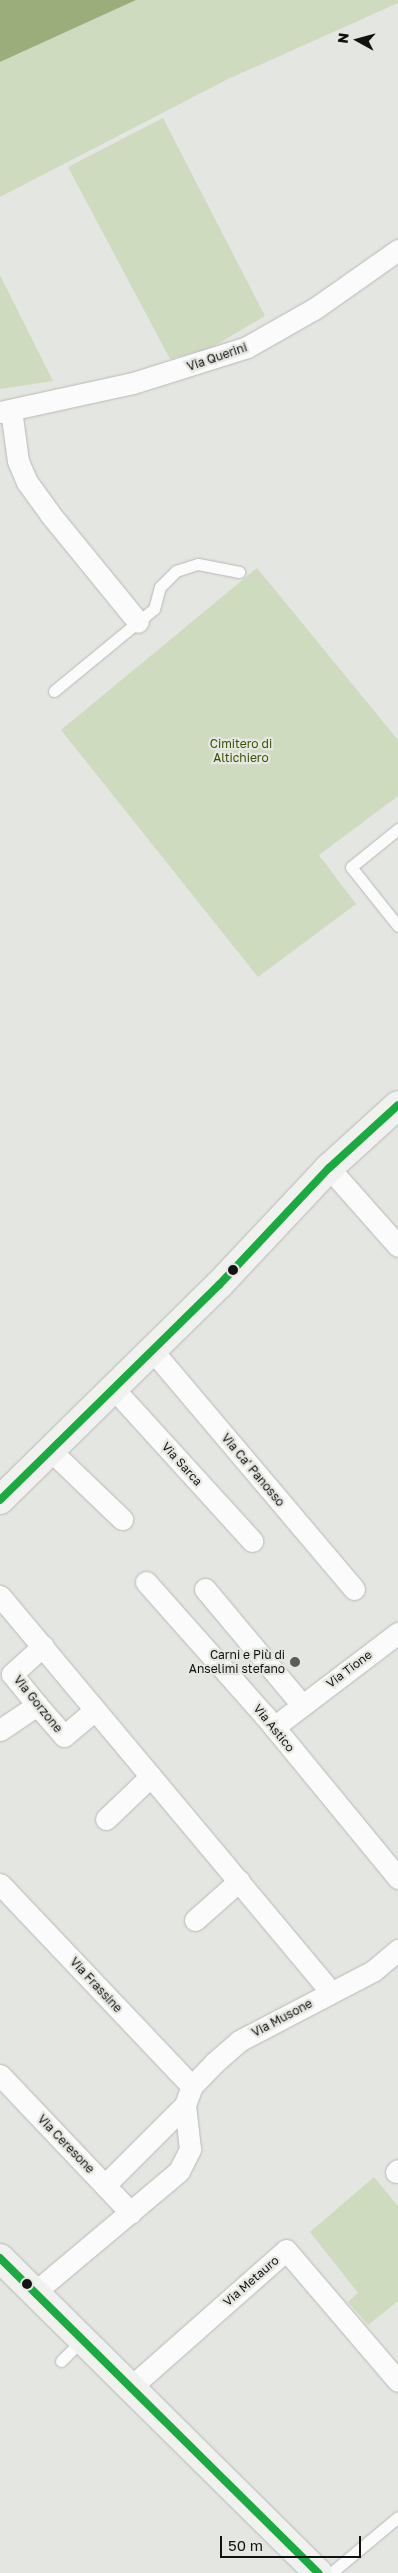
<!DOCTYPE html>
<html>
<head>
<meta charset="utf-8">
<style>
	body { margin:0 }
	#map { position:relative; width:398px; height:2573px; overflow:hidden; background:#e4e6e2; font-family:"Golos Text",sans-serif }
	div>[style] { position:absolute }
	.green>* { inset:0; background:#cfdbbe }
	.water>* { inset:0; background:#9aad7b }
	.roads { filter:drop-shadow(0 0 1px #b8b9b7) drop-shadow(0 0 1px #b8b9b7) }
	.lane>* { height:11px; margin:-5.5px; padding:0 5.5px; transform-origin:5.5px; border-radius:5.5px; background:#fbfbfb }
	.street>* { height:21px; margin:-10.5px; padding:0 10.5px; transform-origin:10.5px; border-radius:10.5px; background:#fbfbfb }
	.secondary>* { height:28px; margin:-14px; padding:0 14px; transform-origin:14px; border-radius:14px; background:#f1f2f0 }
	.bus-1>* { height:8px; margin:-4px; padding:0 4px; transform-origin:4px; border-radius:4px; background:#1baa40 }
	.dots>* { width:14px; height:14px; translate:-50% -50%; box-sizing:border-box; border:2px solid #e5e7e1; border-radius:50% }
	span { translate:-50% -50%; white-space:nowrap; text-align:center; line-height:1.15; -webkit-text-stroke:4.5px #e5e7e1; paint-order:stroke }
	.street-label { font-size:12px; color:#121210 }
	.park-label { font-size:12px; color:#3b5100 }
	.poi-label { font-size:12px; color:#121210 }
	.right { translate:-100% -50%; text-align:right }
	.north { position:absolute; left:333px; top:15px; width:50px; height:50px; -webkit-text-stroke:4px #e5e7e1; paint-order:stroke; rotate:277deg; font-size:14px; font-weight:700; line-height:20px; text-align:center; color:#121210 }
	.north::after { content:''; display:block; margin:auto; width:18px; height:22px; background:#121210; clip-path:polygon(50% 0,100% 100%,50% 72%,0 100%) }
	.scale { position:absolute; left:220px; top:2536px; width:141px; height:22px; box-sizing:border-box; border:2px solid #121210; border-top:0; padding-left:6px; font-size:15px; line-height:18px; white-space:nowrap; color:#121210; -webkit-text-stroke:4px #e5e7e1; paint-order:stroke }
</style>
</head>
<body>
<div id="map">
	<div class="green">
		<div style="clip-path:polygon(136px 0,398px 0,398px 3px,228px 79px,0 197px,0 62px)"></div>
		<div style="clip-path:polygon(163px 118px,265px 316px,209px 349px,170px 359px,68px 167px)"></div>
		<div style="clip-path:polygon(0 275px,53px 381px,0 389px)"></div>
		<div style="clip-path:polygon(257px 568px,398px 740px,398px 796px,319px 855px,356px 904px,258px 977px,61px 730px)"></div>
		<div style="clip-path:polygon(374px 2177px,398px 2206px,398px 2301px,368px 2325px,348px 2302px,358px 2293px,310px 2232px)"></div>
	</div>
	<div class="water">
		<div style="clip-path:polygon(0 0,136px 0,0 62px)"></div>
	</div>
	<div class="roads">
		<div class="lane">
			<div style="left:54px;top:691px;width:129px;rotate:-39.4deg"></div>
			<div style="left:154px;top:609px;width:23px;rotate:-75deg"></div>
			<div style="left:160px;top:587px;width:23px;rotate:-45deg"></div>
			<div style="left:176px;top:571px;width:23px;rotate:-18deg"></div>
			<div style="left:198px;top:564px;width:42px;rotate:11deg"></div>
			<div style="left:398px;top:829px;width:60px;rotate:141deg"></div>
			<div style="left:351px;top:867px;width:75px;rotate:51.5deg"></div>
			<div style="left:61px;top:2361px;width:30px;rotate:-45deg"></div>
			<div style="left:331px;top:2573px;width:87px;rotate:-39.9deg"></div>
		</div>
		<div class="street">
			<div style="left:11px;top:410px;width:51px;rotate:82.2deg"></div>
			<div style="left:18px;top:461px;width:23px;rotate:67deg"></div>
			<div style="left:27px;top:482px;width:39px;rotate:54deg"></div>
			<div style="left:50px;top:514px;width:139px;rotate:50.8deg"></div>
			<div style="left:0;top:412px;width:136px;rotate:-12.3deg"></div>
			<div style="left:133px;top:383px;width:120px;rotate:-17.5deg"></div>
			<div style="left:247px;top:347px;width:77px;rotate:-29.6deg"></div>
			<div style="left:314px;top:309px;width:103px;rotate:-35.1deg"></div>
			<div style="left:329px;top:1168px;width:104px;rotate:48.5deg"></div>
			<div style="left:152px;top:1350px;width:313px;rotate:49.8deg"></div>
			<div style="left:113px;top:1388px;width:207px;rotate:47.7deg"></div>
			<div style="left:50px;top:1450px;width:100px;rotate:43.8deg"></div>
			<div style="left:146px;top:1582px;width:179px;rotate:48.4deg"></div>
			<div style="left:265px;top:1716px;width:210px;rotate:50.6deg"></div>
			<div style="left:205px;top:1589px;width:150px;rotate:50.1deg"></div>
			<div style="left:0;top:1596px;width:516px;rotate:50.11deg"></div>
			<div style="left:43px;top:1646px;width:42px;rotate:137.9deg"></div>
			<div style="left:12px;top:1674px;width:40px;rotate:51deg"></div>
			<div style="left:37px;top:1705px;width:41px;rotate:48.9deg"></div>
			<div style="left:64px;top:1736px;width:40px;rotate:-40deg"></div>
			<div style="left:274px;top:1727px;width:156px;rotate:-37.2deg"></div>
			<div style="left:0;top:1730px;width:45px;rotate:-34deg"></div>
			<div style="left:106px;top:1819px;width:62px;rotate:-43.7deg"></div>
			<div style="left:0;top:1884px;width:279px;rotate:46.5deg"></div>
			<div style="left:195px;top:1920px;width:59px;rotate:-41.6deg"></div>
			<div style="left:0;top:2075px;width:190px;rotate:46.5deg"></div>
			<div style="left:396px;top:2172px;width:3px;rotate:-45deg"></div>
			<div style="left:105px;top:2185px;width:113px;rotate:-45deg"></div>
			<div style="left:35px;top:2292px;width:188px;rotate:-40deg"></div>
			<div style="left:179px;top:2171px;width:25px;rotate:-63deg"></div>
			<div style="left:190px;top:2149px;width:44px;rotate:-96.5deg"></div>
			<div style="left:185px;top:2105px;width:20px;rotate:-70deg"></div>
			<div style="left:192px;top:2086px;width:32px;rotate:-46deg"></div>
			<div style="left:214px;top:2063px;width:33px;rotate:-41deg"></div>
			<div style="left:239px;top:2041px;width:151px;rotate:-27.6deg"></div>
			<div style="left:373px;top:1971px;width:33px;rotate:-40deg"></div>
			<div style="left:132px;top:2386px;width:205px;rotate:-41.4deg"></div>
			<div style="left:286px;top:2250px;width:172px;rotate:49.5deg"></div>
		</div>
		<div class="secondary">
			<div style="left:0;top:1500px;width:307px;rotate:-44.5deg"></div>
			<div style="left:219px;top:1285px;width:161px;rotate:-46.8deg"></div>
			<div style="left:329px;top:1168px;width:93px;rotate:-42.4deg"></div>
			<div style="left:0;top:2258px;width:448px;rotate:44.7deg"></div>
		</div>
	</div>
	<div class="bus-1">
		<div style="left:0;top:1500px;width:307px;rotate:-44.5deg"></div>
		<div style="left:219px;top:1285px;width:161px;rotate:-46.8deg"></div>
		<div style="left:329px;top:1168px;width:93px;rotate:-42.4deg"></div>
		<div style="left:0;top:2258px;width:448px;rotate:44.7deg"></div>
	</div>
	<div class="dots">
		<div style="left:233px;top:1270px;background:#121210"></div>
		<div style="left:295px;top:1662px;background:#5c5c5a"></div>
		<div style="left:27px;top:2284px;background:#121210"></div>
	</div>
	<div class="street-label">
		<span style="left:217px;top:357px;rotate:-19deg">Via Querini</span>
		<span style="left:182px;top:1464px;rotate:48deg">Via Sarca</span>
		<span style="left:253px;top:1470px;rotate:50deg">Via Ca' Panosso</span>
		<span style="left:349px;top:1669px;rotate:-37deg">Via Tione</span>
		<span style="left:38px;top:1704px;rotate:51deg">Via Gorzone</span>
		<span style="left:274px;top:1728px;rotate:51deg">Via Astico</span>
		<span style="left:96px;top:1985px;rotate:47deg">Via Frassine</span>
		<span style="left:282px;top:2018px;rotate:-28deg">Via Musone</span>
		<span style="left:66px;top:2144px;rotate:46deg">Via Ceresone</span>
		<span style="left:251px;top:2281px;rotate:-41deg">Via Metauro</span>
	</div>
	<div class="park-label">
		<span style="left:241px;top:751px">Cimitero di<br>Altichiero</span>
	</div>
	<div class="poi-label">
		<span class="right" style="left:285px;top:1662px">Carni e Più di<br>Anselimi stefano</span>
	</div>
	<div class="north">N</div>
	<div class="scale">50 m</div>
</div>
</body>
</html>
